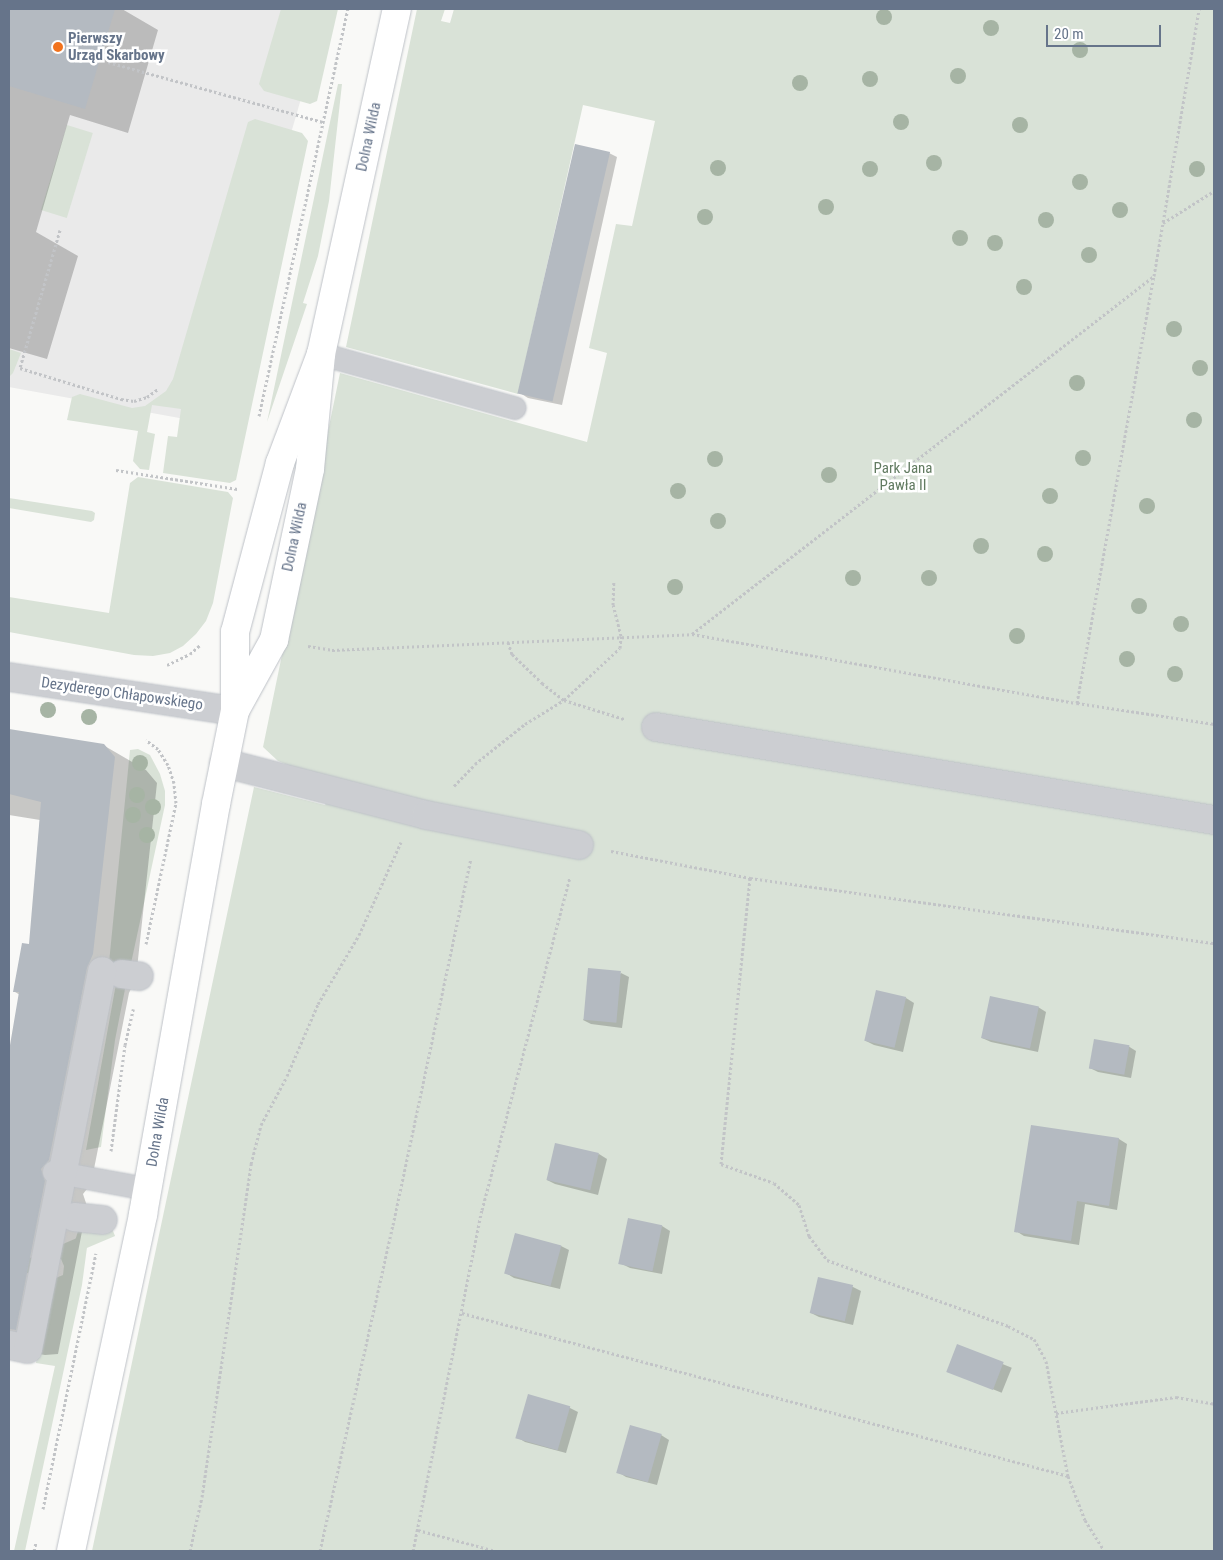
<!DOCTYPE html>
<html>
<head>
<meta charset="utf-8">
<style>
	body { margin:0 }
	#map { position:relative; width:1223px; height:1560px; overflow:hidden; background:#f9f9f7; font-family:"Roboto Condensed",sans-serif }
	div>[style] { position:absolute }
	.built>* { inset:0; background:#eaeaea }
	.green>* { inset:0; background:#d9e2d7; transform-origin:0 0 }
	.shadow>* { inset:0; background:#0003; transform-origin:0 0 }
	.building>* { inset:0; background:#b4bac1; transform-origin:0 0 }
	.path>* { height:3px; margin-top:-1.5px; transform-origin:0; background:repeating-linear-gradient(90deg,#c2c4c7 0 2.5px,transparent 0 5px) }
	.roads { filter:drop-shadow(0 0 1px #bdc1c7) drop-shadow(0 0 1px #bdc1c7) }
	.lane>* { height:22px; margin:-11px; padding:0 11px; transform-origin:11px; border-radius:11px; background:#ccced2 }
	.street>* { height:28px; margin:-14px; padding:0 14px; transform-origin:14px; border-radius:14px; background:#ccced2 }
	.secondary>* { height:28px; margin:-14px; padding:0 14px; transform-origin:14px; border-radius:14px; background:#fff }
	.trees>* { width:16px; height:16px; margin:-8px; border-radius:50%; background:#a6b4a4 }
	.dots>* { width:14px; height:14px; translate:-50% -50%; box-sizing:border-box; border:2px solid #fff; border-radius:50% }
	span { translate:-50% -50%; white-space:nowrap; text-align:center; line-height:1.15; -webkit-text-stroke:5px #fff; paint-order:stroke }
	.poi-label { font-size:15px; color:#66748a; font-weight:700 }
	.left { translate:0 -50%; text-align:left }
	.street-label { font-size:15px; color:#66748a }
	.park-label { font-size:15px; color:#627b61 }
	.frame { position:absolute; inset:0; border:10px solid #66748a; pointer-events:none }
	.scale { position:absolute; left:1046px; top:25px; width:115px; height:22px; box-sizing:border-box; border:2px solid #66748a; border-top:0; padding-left:6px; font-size:15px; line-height:18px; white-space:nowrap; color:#66748a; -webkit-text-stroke:4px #fff; paint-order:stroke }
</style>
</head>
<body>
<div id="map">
	<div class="built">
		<div style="clip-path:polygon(9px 9px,327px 9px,207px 423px,9px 387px)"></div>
	</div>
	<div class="green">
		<div style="clip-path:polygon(281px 9px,338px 9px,317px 101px,310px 104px,264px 91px,259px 84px)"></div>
		<div style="clip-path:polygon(417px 9px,445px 9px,441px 21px,450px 23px,454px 9px,1214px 9px,1214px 1551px,92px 1551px,254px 787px,325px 805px,331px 783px,278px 761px,263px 747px,340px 373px,587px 442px,607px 353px,589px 348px,616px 224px,632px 226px,655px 121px,583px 105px,518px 394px,346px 347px)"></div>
		<div style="clip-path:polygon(338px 84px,342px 84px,329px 201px,318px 256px,303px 303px,307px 304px,267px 422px)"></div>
		<div style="clip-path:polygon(255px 119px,302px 133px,308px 141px,236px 480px,230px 483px,163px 473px,168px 436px,177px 437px,181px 409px,152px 405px,147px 432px,155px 434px,149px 470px,140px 469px,133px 461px,138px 431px,67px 420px,72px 397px,80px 394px,132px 408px,145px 406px,166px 391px,173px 379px,248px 122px)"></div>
		<div style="left:67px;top:125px;width:27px;height:89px;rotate:17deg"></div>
		<div style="clip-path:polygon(9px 349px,21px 353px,13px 373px,9px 377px)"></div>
		<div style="clip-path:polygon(138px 477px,228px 492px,233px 498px,213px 603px,206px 621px,196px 634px,183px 646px,170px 653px,153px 656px,134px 655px,9px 632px,9px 597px,109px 613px,130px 483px)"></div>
		<div style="clip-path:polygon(9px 498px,92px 511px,95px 513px,94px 520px,91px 522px,9px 508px)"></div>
		<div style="clip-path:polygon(138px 749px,150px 755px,160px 774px,165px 791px,165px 805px,130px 968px,109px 963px,130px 750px)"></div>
		<div style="clip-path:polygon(117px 978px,127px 979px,115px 1040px,101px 1147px,86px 1150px)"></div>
		<div style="left:110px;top:1224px;width:13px;height:334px;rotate:67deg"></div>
		<div style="clip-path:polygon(80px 1225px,90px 1225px,82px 1285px,25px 1551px,14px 1551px,55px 1366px,36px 1363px,51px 1280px,63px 1275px,64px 1266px,61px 1259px,54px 1256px,55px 1254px,67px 1250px,74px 1244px)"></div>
	</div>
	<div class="shadow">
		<div style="clip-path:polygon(9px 9px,122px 9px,158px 30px,128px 133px,70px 115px,36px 232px,78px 256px,47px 359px,9px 348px)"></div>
		<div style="clip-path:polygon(609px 153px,617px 157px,562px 405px,528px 398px,520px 393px)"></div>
		<div style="clip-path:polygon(9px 730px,103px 745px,146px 770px,157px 783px,136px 978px,129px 993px,91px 1184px,83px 1194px,87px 1206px,58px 1354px,45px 1355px,9px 1349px,9px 1058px,20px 995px,15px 992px,30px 945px,40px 820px,9px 815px)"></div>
		<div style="clip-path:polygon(621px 973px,629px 977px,622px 1028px,591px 1024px,583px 1020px)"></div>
		<div style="clip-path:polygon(906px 998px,914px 1003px,903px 1052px,874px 1045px,866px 1041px)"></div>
		<div style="clip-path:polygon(1038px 1007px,1046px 1012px,1038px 1052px,991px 1042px,982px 1038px)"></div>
		<div style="clip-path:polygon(1128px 1046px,1136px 1051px,1131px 1078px,1098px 1072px,1090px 1068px)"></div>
		<div style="clip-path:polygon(1032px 1126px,1119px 1139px,1127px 1144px,1117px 1210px,1085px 1204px,1079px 1245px,1024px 1236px,1016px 1231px)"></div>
		<div style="clip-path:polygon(599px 1154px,607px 1159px,598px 1195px,555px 1184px,547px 1180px)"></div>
		<div style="clip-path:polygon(662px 1226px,670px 1231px,662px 1274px,630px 1268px,622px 1264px)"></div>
		<div style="clip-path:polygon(515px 1235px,561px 1246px,569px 1250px,560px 1289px,514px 1278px,506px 1273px)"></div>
		<div style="clip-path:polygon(819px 1279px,853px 1287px,861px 1291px,853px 1325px,819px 1317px,811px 1313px)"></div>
		<div style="left:958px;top:1346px;width:58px;height:27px;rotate:22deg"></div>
		<div style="clip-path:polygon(529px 1396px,570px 1408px,578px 1412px,566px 1453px,525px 1442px,517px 1437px)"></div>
		<div style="clip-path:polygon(661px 1435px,669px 1440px,657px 1485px,626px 1477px,618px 1472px)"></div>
	</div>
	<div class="building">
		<div style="clip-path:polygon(9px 9px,115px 9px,85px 109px,9px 86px)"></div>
		<div style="left:575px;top:144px;width:36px;height:256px;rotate:13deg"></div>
		<div style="clip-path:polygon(9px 729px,104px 744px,115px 757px,93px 954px,87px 968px,49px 1160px,41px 1169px,45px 1181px,16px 1330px,9px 1329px,9px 1051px,19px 992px,13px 992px,22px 943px,29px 944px,41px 802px,9px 794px)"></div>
		<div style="left:588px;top:968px;width:33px;height:52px;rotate:5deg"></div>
		<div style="left:876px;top:990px;width:31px;height:52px;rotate:13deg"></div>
		<div style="left:990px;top:996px;width:50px;height:43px;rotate:12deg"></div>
		<div style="left:1094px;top:1039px;width:36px;height:30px;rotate:10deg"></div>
		<div style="clip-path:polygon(1031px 1125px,1119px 1138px,1109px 1206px,1077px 1201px,1071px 1241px,1014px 1232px)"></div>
		<div style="left:555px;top:1143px;width:45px;height:38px;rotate:13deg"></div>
		<div style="left:628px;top:1218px;width:35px;height:47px;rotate:12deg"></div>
		<div style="left:515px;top:1233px;width:48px;height:42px;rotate:15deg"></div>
		<div style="left:818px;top:1277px;width:36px;height:37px;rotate:13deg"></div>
		<div style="left:957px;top:1344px;width:50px;height:30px;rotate:21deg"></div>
		<div style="left:528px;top:1394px;width:44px;height:46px;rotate:16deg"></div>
		<div style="left:630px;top:1425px;width:33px;height:50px;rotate:16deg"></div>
	</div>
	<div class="path">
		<div style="left:108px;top:62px;width:223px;rotate:15.6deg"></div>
		<div style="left:1163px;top:223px;width:60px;rotate:-32.1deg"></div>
		<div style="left:60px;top:230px;width:144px;rotate:106.2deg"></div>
		<div style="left:20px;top:368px;width:106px;rotate:17.1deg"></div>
		<div style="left:121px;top:399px;width:13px;rotate:9deg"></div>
		<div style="left:134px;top:401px;width:14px;rotate:-17deg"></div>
		<div style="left:147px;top:397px;width:14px;rotate:-36deg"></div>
		<div style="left:259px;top:416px;width:417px;rotate:-77.7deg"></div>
		<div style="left:116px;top:470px;width:123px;rotate:8.9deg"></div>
		<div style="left:692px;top:634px;width:584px;rotate:-37.77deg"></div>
		<div style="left:508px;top:642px;width:13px;rotate:72deg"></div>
		<div style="left:512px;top:654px;width:42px;rotate:44deg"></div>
		<div style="left:542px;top:683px;width:28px;rotate:38deg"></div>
		<div style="left:564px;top:700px;width:63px;rotate:17.6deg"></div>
		<div style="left:308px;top:646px;width:24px;rotate:9deg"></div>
		<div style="left:332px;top:650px;width:360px;rotate:-2.5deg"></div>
		<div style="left:692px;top:634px;width:391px;rotate:10.2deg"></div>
		<div style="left:1077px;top:703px;width:139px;rotate:8.7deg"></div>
		<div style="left:167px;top:665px;width:25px;rotate:-26deg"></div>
		<div style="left:190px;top:654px;width:13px;rotate:-42deg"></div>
		<div style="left:1077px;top:703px;width:434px;rotate:-79.8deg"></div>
		<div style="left:1154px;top:276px;width:271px;rotate:-80.4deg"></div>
		<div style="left:454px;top:786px;width:30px;rotate:-46deg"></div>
		<div style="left:475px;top:764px;width:64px;rotate:-38.7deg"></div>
		<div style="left:525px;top:724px;width:46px;rotate:-31.6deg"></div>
		<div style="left:564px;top:700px;width:76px;rotate:-42.9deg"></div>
		<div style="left:620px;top:648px;width:12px;rotate:-85deg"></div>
		<div style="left:621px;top:636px;width:32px;rotate:-104deg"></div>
		<div style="left:613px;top:605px;width:24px;rotate:-88deg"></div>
		<div style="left:611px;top:851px;width:142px;rotate:11deg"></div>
		<div style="left:750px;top:878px;width:287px;rotate:95.8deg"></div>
		<div style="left:721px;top:1164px;width:56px;rotate:19.7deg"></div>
		<div style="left:774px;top:1183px;width:33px;rotate:41deg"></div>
		<div style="left:799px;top:1205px;width:33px;rotate:72deg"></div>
		<div style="left:809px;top:1236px;width:30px;rotate:53deg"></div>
		<div style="left:827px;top:1260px;width:193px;rotate:20deg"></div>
		<div style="left:1008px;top:1326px;width:29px;rotate:27deg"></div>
		<div style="left:1034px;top:1339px;width:25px;rotate:61deg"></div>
		<div style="left:1046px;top:1361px;width:117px;rotate:79.2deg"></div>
		<div style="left:1068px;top:1476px;width:47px;rotate:68.9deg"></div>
		<div style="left:1085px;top:1520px;width:36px;rotate:58deg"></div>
		<div style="left:750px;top:878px;width:469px;rotate:8deg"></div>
		<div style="left:146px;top:944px;width:144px;rotate:-78deg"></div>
		<div style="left:176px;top:803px;width:20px;rotate:-96deg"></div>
		<div style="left:174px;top:783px;width:19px;rotate:-108deg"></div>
		<div style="left:168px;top:765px;width:19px;rotate:-122deg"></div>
		<div style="left:158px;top:749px;width:15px;rotate:-143deg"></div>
		<div style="left:111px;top:1151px;width:107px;rotate:-82.5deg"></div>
		<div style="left:125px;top:1045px;width:37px;rotate:-77deg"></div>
		<div style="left:462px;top:1313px;width:628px;rotate:15.05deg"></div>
		<div style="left:1056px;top:1413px;width:121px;rotate:-7.6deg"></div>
		<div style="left:1176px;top:1397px;width:39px;rotate:10deg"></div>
		<div style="left:43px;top:1509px;width:261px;rotate:-78.3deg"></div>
		<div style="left:418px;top:1530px;width:81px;rotate:15.1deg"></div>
		<div style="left:34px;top:1551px;width:9px;rotate:-77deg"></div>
		<div style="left:190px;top:1551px;width:55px;rotate:-77.5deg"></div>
		<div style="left:202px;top:1497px;width:337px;rotate:-81.6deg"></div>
		<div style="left:251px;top:1164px;width:40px;rotate:-75.6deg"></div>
		<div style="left:261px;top:1125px;width:55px;rotate:-62deg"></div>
		<div style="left:287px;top:1076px;width:78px;rotate:-66.7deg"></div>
		<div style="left:318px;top:1004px;width:80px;rotate:-59.3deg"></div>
		<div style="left:359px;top:935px;width:102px;rotate:-65.7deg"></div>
		<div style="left:320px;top:1551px;width:334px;rotate:-77.4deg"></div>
		<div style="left:393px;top:1225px;width:374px;rotate:-78deg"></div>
		<div style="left:413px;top:1551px;width:348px;rotate:-78.6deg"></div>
		<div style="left:482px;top:1210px;width:343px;rotate:-75.2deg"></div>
	</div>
	<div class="roads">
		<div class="lane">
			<div style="left:321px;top:354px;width:201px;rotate:15.6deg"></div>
			<div style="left:54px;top:1172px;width:95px;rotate:10.4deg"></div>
		</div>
		<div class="street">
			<div style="left:9px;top:677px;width:229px;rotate:8.6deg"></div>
			<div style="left:656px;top:727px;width:566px;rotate:9.46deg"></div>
			<div style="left:224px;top:763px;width:209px;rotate:14.4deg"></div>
			<div style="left:426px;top:815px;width:156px;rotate:11.1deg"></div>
			<div style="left:122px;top:974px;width:17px;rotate:7deg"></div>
			<div style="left:74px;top:1217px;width:29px;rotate:6deg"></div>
			<div style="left:9px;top:1345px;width:19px;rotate:12deg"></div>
			<div style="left:28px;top:1349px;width:385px;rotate:-78.9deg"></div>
		</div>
		<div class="secondary">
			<div style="left:237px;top:707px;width:77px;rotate:-61.1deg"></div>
			<div style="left:274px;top:640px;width:175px;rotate:-78.1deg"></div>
			<div style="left:310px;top:469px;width:116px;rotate:-84.5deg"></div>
			<div style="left:321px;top:354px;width:353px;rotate:-77.6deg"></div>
			<div style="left:71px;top:1551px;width:345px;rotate:-77.9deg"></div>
			<div style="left:143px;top:1214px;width:416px;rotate:-79.9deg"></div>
			<div style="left:216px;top:804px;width:95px;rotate:-78.5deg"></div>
			<div style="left:235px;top:711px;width:79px;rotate:-90deg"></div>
			<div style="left:235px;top:632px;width:175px;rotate:-75.1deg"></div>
			<div style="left:280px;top:463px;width:116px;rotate:-69.4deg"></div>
		</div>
	</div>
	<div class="trees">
		<div style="left:884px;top:17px"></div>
		<div style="left:991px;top:28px"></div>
		<div style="left:1080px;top:50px"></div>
		<div style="left:958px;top:76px"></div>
		<div style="left:870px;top:79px"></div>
		<div style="left:800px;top:83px"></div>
		<div style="left:901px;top:122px"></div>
		<div style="left:1020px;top:125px"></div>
		<div style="left:934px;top:163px"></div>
		<div style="left:718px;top:168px"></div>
		<div style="left:870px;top:169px"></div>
		<div style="left:1197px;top:169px"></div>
		<div style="left:1080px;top:182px"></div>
		<div style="left:826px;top:207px"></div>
		<div style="left:1120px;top:210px"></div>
		<div style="left:705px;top:217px"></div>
		<div style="left:1046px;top:220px"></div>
		<div style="left:960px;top:238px"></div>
		<div style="left:995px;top:243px"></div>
		<div style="left:1089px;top:255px"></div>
		<div style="left:1024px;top:287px"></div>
		<div style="left:1174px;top:329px"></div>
		<div style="left:1200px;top:368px"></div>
		<div style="left:1077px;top:383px"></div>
		<div style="left:1194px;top:420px"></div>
		<div style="left:1083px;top:458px"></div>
		<div style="left:715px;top:459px"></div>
		<div style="left:829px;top:475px"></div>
		<div style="left:678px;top:491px"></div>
		<div style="left:1050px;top:496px"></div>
		<div style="left:1147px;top:506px"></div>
		<div style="left:718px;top:521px"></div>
		<div style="left:981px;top:546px"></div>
		<div style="left:1045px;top:554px"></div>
		<div style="left:853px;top:578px"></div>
		<div style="left:929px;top:578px"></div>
		<div style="left:675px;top:587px"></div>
		<div style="left:1139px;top:606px"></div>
		<div style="left:1181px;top:624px"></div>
		<div style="left:1017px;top:636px"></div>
		<div style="left:1127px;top:659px"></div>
		<div style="left:1175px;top:674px"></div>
		<div style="left:48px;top:710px"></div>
		<div style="left:89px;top:717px"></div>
		<div style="left:140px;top:763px"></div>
		<div style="left:137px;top:795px"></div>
		<div style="left:153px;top:807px"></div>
		<div style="left:133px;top:815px"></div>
		<div style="left:147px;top:835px"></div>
	</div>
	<div class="dots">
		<div style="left:58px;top:47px;background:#f2731e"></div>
	</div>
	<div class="poi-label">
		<span class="left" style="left:68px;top:47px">Pierwszy<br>Urząd Skarbowy</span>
	</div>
	<div class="street-label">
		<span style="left:369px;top:137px;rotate:-78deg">Dolna Wilda</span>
		<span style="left:295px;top:537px;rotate:-78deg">Dolna Wilda</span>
		<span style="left:122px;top:694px;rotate:8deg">Dezyderego Chłapowskiego</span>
		<span style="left:158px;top:1132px;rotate:-80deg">Dolna Wilda</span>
	</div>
	<div class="park-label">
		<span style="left:903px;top:477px">Park Jana<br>Pawła II</span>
	</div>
	<div class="frame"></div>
	<div class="scale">20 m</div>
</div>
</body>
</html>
